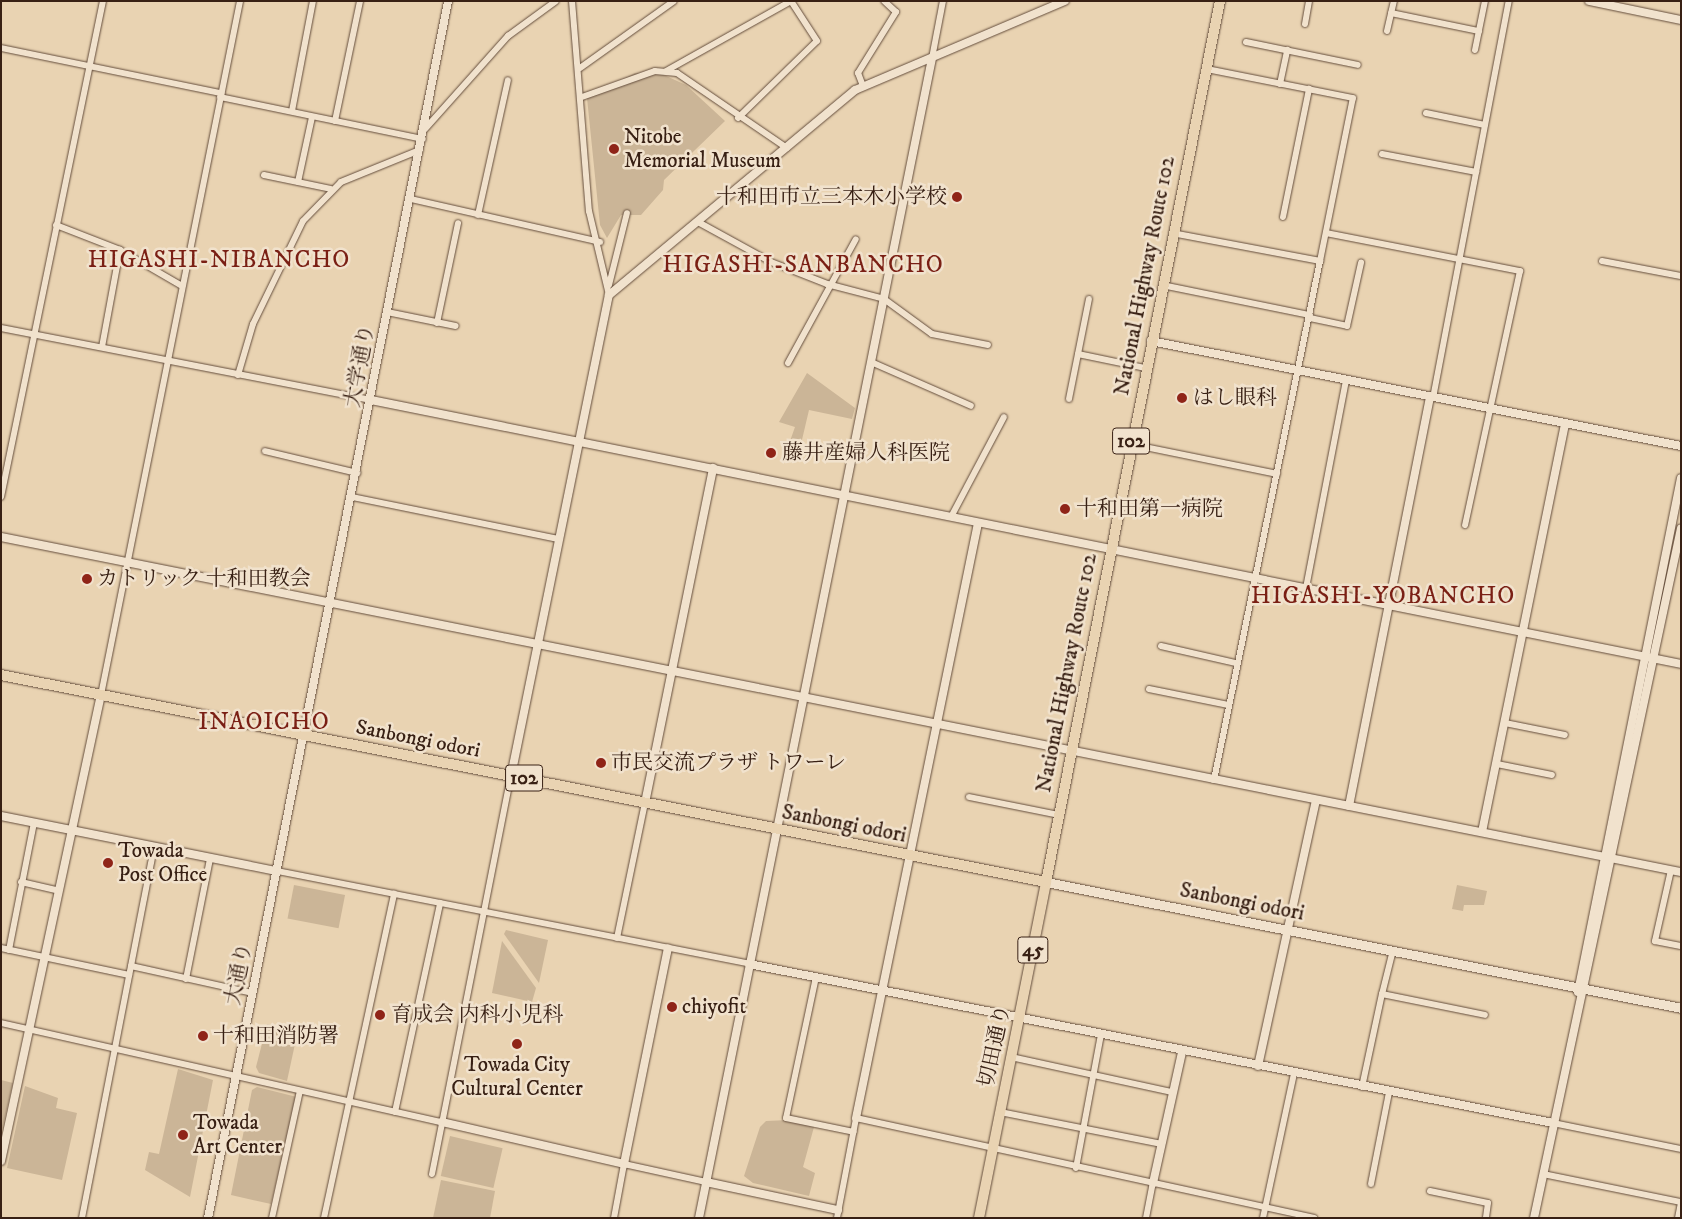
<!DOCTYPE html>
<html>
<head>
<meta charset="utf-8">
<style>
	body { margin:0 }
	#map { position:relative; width:1682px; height:1219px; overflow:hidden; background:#e9d3b2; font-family:"IM FELL DW Pica","Noto Serif JP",serif }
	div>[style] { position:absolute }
	.green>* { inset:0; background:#cbb597; transform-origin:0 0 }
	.roads { filter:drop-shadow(0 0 1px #644d3c) drop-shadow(0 0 1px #644d3c) }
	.minor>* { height:6px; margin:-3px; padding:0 3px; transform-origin:3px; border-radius:3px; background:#f1e2cd }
	.tertiary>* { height:8px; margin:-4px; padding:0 4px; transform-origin:4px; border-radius:4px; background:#f1e2cd }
	.secondary>* { height:9px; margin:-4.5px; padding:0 4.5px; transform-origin:4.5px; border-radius:4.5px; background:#f1e2cd }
	.primary>* { height:10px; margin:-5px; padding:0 5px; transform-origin:5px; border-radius:5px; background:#e9d3b2 }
	.trunk>* { height:10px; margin:-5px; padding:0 5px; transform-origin:5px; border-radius:5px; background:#e9d3b2 }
	.dots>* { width:14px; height:14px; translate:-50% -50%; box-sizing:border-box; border:2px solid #f1e2cd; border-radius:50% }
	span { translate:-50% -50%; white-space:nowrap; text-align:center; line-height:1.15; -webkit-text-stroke:5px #f1e2cd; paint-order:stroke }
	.shield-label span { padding:1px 4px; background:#f1e2cd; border:1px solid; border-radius:4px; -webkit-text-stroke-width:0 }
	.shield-label { font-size:20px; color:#382014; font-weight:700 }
	.poi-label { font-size:21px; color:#382014 }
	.left { translate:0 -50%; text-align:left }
	.right { translate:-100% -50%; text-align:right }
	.street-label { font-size:21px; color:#382014 }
	.quarter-label { font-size:24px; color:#7a1f14; letter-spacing:1px }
	.frame { position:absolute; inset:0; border:2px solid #382014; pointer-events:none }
</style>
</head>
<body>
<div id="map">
	<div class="green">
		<div style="clip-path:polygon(635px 73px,664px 75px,686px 85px,725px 121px,664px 180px,663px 190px,641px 215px,621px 215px,607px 238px,600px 225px,587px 98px)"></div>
		<div style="clip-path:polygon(807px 373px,855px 408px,852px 419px,809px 410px,801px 444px,790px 441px,795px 427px,779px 422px)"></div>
		<div style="left:294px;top:885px;width:52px;height:34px;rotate:11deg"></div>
		<div style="clip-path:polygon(1457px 885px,1487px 891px,1484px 905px,1464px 905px,1463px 911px,1452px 909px)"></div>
		<div style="clip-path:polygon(506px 930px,548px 940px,539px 983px,504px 934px)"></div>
		<div style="clip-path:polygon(502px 941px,536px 988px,532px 1002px,492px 993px)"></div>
		<div style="clip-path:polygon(267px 1024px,298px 1030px,287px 1081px,259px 1073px,256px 1067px)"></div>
		<div style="clip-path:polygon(178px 1069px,213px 1080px,190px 1197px,145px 1170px,149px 1152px,159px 1154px)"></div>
		<div style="clip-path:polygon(1px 1080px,13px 1083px,1px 1134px)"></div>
		<div style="clip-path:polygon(25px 1086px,58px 1098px,56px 1108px,77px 1113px,62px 1180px,7px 1168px)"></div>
		<div style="clip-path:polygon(257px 1087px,297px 1097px,271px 1204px,231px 1195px,252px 1090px)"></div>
		<div style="clip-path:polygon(789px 1120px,814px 1127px,803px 1167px,815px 1173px,809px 1196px,753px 1183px,744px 1176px,760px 1127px,766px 1121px)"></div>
		<div style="left:450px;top:1136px;width:54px;height:41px;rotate:13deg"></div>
		<div style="clip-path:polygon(441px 1180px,495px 1191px,490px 1218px,433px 1218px)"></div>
	</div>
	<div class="roads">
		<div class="minor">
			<div style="left:572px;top:1px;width:211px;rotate:85.4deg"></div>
			<div style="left:589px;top:211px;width:86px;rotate:76.6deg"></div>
			<div style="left:1391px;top:13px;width:90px;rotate:11.6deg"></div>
			<div style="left:1305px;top:24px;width:23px;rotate:-80deg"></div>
			<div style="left:1387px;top:31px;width:31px;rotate:-77deg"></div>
			<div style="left:1246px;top:42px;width:114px;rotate:11.6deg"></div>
			<div style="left:1px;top:48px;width:225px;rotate:11.6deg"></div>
			<div style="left:1475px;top:50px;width:50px;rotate:-78.5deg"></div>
			<div style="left:932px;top:58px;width:58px;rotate:-79.1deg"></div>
			<div style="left:580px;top:68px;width:115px;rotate:-35.5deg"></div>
			<div style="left:666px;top:71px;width:143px;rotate:-29.2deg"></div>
			<div style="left:1280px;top:84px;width:35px;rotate:-78deg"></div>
			<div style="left:863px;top:86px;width:14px;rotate:-111deg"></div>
			<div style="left:858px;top:73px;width:72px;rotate:-58.1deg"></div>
			<div style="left:896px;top:12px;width:16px;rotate:-137deg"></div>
			<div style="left:220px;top:97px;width:207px;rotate:11.7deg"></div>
			<div style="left:582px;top:97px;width:77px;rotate:-19.6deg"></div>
			<div style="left:655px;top:71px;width:22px;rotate:5deg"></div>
			<div style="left:677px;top:73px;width:133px;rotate:34.3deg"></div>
			<div style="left:292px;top:111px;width:112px;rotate:-79.2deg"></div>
			<div style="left:1426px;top:113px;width:60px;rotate:11.5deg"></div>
			<div style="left:738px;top:118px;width:110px;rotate:-44.3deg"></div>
			<div style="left:817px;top:41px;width:48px;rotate:-123deg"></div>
			<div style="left:335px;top:121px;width:123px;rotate:-78.2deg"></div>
			<div style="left:425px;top:129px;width:125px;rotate:-48.3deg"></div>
			<div style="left:508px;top:36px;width:59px;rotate:-36.1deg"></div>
			<div style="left:1382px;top:154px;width:96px;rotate:10.8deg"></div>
			<div style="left:264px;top:175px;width:68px;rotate:11.8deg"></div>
			<div style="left:298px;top:182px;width:66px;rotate:-77.8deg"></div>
			<div style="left:411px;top:199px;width:194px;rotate:12.8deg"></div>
			<div style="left:478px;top:215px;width:138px;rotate:-77.5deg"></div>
			<div style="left:1283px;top:217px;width:131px;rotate:-78.5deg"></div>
			<div style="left:698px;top:222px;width:83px;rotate:28.7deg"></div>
			<div style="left:771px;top:262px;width:60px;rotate:21.4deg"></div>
			<div style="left:827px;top:284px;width:59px;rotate:14.7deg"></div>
			<div style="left:884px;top:299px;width:59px;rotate:36.1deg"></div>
			<div style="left:932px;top:334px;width:57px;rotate:11.1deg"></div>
			<div style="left:56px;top:225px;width:69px;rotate:21.3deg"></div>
			<div style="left:120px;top:250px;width:72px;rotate:30.1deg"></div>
			<div style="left:1172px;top:233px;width:151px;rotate:10.7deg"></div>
			<div style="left:1320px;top:261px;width:166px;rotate:-78.6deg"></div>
			<div style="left:1353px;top:98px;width:150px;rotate:-168.8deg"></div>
			<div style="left:1326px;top:233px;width:198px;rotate:11.1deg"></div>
			<div style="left:1520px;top:271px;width:260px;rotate:102.2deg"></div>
			<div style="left:1602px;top:261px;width:80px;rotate:10.8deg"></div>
			<div style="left:609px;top:285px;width:74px;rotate:-76deg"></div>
			<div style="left:1162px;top:285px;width:151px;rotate:11.5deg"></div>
			<div style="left:387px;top:312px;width:70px;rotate:11.5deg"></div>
			<div style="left:1310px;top:318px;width:38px;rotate:12deg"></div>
			<div style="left:1347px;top:326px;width:65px;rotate:-77.5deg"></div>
			<div style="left:437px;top:323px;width:102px;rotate:-78.1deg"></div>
			<div style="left:1px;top:328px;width:377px;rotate:11deg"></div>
			<div style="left:102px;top:347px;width:99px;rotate:-79.5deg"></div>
			<div style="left:1078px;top:354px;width:68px;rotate:11.8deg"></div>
			<div style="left:871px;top:362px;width:109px;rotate:23.7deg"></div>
			<div style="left:788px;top:363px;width:141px;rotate:-61.3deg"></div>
			<div style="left:238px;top:375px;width:53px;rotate:-73.6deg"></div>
			<div style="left:253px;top:324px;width:114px;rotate:-64.1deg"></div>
			<div style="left:303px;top:221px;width:54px;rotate:-45.7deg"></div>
			<div style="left:341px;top:182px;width:85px;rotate:-22.1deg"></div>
			<div style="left:1433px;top:398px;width:404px;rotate:-79.2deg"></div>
			<div style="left:1069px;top:399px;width:102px;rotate:-78.7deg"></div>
			<div style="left:1130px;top:444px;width:150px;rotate:11.5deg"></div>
			<div style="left:265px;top:451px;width:95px;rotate:13.4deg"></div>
			<div style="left:1px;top:497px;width:506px;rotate:-78.38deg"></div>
			<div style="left:352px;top:497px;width:210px;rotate:11.5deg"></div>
			<div style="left:951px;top:517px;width:113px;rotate:-62.1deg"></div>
			<div style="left:1306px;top:588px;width:212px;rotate:-79.1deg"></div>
			<div style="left:1161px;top:646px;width:77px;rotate:12.8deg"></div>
			<div style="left:1149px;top:689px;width:81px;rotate:11.4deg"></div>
			<div style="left:101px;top:695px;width:708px;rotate:-78.67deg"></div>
			<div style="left:1505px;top:723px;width:61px;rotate:11.3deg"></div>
			<div style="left:1497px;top:764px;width:56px;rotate:11.3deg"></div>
			<div style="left:1214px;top:780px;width:530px;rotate:-78.46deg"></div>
			<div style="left:969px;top:797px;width:92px;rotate:11.3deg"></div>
			<div style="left:1671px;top:870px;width:73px;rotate:102.7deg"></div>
			<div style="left:1655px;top:941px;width:26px;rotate:11deg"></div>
			<div style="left:277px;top:871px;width:481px;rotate:11.1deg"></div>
			<div style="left:21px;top:882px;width:39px;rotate:13deg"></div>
			<div style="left:617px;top:938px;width:138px;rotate:-78.3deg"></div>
			<div style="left:1px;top:948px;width:131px;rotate:11.9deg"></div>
			<div style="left:9px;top:950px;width:129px;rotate:-78.9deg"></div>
			<div style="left:1393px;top:950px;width:45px;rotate:104deg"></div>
			<div style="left:1382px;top:994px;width:105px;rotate:11.5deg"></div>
			<div style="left:131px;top:966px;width:125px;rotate:12.5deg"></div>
			<div style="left:816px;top:977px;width:144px;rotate:102deg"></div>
			<div style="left:786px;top:1118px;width:69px;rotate:11.6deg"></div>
			<div style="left:186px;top:979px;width:122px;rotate:-78.7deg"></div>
			<div style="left:1px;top:1023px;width:452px;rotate:12.7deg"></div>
			<div style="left:1011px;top:1057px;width:165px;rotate:12.3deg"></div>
			<div style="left:1362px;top:1087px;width:95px;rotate:-77.9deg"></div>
			<div style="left:395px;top:1112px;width:214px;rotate:-77.8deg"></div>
			<div style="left:1000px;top:1112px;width:165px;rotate:11.2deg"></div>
			<div style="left:1553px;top:1123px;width:131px;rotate:11.5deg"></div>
			<div style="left:1076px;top:1168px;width:135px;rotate:-79.4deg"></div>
			<div style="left:432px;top:1174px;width:406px;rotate:-78.8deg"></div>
			<div style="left:1543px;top:1174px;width:141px;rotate:11.5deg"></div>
			<div style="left:1371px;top:1184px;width:94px;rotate:-78.9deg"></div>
			<div style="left:1430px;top:1191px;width:59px;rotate:11.7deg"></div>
			<div style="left:1488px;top:1203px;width:15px;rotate:98deg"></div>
			<div style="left:82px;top:1218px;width:378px;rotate:-79deg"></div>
			<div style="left:272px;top:1218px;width:130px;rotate:-77.6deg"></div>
			<div style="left:324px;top:1218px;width:332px;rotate:-77.8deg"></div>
			<div style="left:614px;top:1218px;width:55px;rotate:-79.5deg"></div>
			<div style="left:624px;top:1164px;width:84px;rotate:12.4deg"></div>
			<div style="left:837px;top:1218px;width:102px;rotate:-79.2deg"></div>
			<div style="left:856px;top:1118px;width:469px;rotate:12.3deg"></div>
			<div style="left:1146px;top:1218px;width:36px;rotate:-79deg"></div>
			<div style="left:1263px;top:1218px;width:147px;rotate:-77.9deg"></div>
			<div style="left:1678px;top:1218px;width:16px;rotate:-79deg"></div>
		</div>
		<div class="tertiary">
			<div style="left:1589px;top:1px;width:94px;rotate:11.7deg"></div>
			<div style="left:1151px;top:341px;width:540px;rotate:11.21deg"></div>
			<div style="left:371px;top:400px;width:1336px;rotate:11.39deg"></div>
			<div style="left:1px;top:537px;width:1713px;rotate:11.28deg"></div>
			<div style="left:511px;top:776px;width:491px;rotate:-78.5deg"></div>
			<div style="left:609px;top:295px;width:320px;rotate:-39.8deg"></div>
			<div style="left:855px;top:90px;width:228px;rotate:-23deg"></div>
			<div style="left:645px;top:803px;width:342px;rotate:-78.5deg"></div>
			<div style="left:1349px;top:806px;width:416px;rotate:-78.8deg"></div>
			<div style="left:1px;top:816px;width:281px;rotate:11.3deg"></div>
			<div style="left:1482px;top:832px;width:417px;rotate:-78.5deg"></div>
			<div style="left:749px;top:964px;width:820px;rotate:11.19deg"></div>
			<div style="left:1578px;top:992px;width:524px;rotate:-78.67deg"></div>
			<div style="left:1258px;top:1066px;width:272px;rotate:-77.7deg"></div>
			<div style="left:856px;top:1118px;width:607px;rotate:-78.41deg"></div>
			<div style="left:442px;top:1122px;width:187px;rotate:13deg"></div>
			<div style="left:624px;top:1164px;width:220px;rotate:-78.5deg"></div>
			<div style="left:1px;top:1161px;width:477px;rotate:-77.9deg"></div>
			<div style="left:706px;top:1182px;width:135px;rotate:12deg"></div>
			<div style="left:1153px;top:1183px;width:134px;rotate:-77.5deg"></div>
			<div style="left:208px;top:1218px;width:1240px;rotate:-78.84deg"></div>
			<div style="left:699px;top:1218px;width:1183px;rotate:-78.64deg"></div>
			<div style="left:1534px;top:1218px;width:705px;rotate:-77.97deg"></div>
		</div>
		<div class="secondary">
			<div style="left:1046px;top:882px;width:647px;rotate:11.22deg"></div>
		</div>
		<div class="primary">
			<div style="left:979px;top:1218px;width:343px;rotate:-78.7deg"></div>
		</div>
		<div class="trunk">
			<div style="left:1px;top:675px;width:1065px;rotate:11.2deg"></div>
			<div style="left:1046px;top:882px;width:898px;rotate:-78.83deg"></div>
		</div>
	</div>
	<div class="dots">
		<div style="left:614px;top:149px;background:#8f2418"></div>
		<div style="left:957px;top:197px;background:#8f2418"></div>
		<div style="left:1182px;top:398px;background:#8f2418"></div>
		<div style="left:771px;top:453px;background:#8f2418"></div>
		<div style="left:1065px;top:509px;background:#8f2418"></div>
		<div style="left:87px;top:579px;background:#8f2418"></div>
		<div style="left:601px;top:763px;background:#8f2418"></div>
		<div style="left:108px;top:863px;background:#8f2418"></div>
		<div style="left:672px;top:1007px;background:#8f2418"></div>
		<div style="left:380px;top:1015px;background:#8f2418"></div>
		<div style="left:203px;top:1036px;background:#8f2418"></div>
		<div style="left:517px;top:1044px;background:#8f2418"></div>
		<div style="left:183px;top:1135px;background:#8f2418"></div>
	</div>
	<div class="shield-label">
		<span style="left:1131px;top:441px">102</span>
		<span style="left:524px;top:778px">102</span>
		<span style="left:1033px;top:950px">45</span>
	</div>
	<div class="poi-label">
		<span class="left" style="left:624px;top:149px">Nitobe<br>Memorial Museum</span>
		<span class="right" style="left:947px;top:197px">十和田市立三本木小学校</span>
		<span class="left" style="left:1193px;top:398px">はし眼科</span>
		<span class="left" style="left:782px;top:453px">藤井産婦人科医院</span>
		<span class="left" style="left:1076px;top:509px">十和田第一病院</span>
		<span class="left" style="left:97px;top:579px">カトリック 十和田教会</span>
		<span class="left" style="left:611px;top:763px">市民交流プラザ トワーレ</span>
		<span class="left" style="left:118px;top:863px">Towada<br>Post Office</span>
		<span class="left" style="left:682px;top:1007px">chiyofit</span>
		<span class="left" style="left:391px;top:1015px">育成会 内科小児科</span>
		<span class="left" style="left:213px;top:1036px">十和田消防署</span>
		<span style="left:517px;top:1077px">Towada City<br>Cultural Center</span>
		<span class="left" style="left:193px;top:1135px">Towada<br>Art Center</span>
	</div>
	<div class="street-label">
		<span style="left:1145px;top:276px;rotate:-79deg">National Highway Route 102</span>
		<span style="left:360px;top:366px;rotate:-80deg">大学通り</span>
		<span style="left:1067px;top:673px;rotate:-79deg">National Highway Route 102</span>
		<span style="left:418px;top:739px;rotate:11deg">Sanbongi odori</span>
		<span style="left:844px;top:824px;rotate:11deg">Sanbongi odori</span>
		<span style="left:1242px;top:902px;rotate:11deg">Sanbongi odori</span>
		<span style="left:239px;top:974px;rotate:-79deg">大通り</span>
		<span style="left:995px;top:1046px;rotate:-78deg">切田通り</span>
	</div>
	<div class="quarter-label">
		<span style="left:219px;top:261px">HIGASHI-NIBANCHO</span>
		<span style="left:803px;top:266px">HIGASHI-SANBANCHO</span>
		<span style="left:1383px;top:597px">HIGASHI-YOBANCHO</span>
		<span style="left:264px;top:723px">INAOICHO</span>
	</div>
	<div class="frame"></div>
</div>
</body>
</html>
